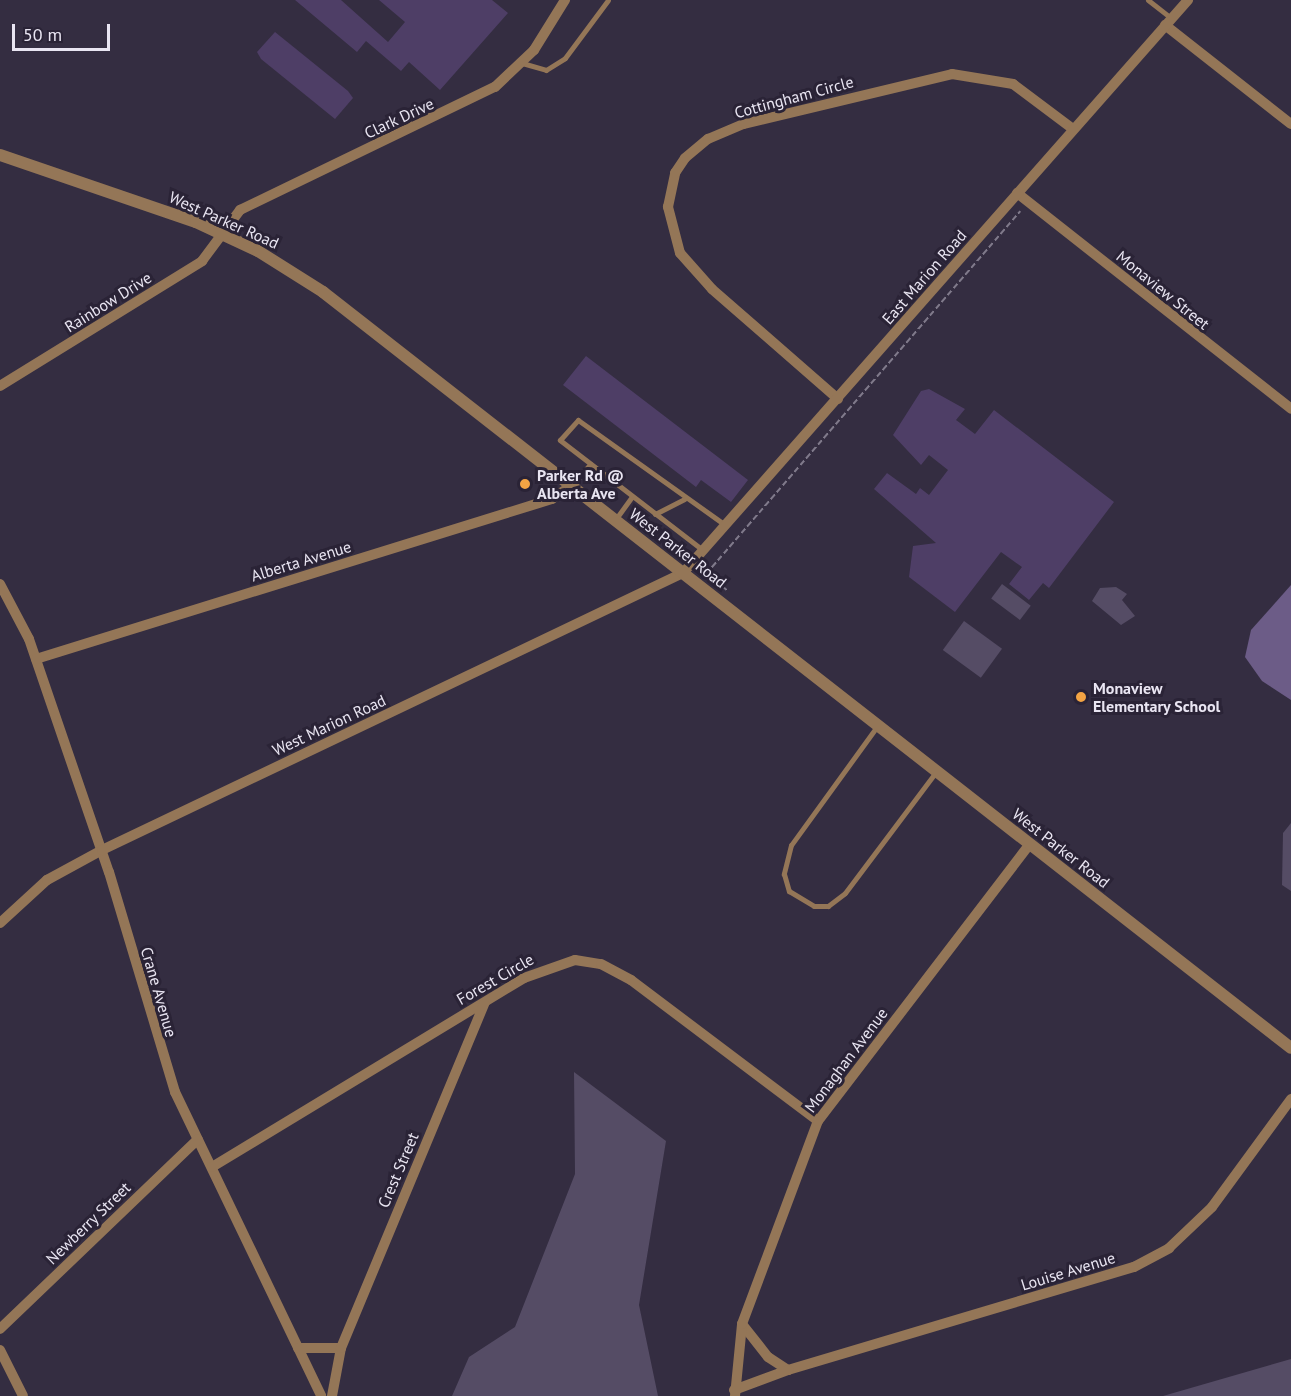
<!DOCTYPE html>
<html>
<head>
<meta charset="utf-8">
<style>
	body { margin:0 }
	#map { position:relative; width:1291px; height:1396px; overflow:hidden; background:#342d41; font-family:"PT Sans",sans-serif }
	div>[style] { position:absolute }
	.green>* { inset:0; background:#554c65; transform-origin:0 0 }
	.water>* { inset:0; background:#6c5c87 }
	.building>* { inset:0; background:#4e3e66 }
	.path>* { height:2px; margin-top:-1px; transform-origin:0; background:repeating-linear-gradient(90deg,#807a8b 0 6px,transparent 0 9px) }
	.service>* { height:5px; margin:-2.5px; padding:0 2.5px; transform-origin:2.5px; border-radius:2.5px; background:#947657 }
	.minor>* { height:10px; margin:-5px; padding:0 5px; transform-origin:5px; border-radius:5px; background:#947657 }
	.tertiary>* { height:12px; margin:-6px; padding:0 6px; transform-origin:6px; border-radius:6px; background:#947657 }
	.dots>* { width:16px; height:16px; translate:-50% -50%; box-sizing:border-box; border:3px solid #2a2336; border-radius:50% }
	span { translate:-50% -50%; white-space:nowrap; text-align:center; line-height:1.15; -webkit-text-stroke:6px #2a2336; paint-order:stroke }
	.street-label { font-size:16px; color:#e9e5f2 }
	.poi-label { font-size:16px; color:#e9e5f2; font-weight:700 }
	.left { translate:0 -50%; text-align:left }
	.scale { position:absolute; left:12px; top:24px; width:98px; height:27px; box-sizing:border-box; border:3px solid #e9e5f2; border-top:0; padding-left:8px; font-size:18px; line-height:21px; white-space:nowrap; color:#e9e5f2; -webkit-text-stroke:4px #2a2336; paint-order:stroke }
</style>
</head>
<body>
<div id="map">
	<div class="green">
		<div style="left:1002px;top:584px;width:36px;height:18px;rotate:37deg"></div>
		<div style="clip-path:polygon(1116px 587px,1127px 594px,1122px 600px,1135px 616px,1121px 625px,1092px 601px,1100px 588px)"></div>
		<div style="left:964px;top:621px;width:47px;height:36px;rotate:36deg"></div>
		<div style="clip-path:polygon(1291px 823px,1291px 891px,1282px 885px,1283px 833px)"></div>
		<div style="clip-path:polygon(574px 1072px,666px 1141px,639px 1305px,658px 1396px,452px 1396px,469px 1357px,515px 1327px,575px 1174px)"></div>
		<div style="clip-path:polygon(1291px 1359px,1291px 1396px,1163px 1396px)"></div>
	</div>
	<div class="water">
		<div style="clip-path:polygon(1291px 585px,1291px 700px,1262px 681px,1245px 657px,1251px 630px)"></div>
	</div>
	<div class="building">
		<div style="clip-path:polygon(295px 0,341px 0,388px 42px,405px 22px,379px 0,492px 0,508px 13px,440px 90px,409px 62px,401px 71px,366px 41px,357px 52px)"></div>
		<div style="clip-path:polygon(275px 32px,348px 91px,353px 98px,335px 119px,261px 59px,257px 52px)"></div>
		<div style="clip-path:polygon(586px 356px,748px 480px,731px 502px,701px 480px,696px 487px,563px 385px)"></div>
		<div style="clip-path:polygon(929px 389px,965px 409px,956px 420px,975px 434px,994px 410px,1114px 502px,1049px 588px,1043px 583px,1029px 600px,1009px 584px,1022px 567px,1001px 552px,955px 612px,909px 577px,913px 546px,936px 543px,874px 489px,887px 473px,916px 494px,920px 488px,929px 495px,948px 470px,929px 455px,921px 465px,893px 435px,921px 391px)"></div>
	</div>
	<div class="path">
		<div style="left:706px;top:574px;width:480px;rotate:-49.1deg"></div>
		<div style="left:722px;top:586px;width:8px;rotate:40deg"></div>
	</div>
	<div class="service">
		<div style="left:1148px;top:0;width:29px;rotate:38deg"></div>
		<div style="left:522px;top:63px;width:25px;rotate:16deg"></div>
		<div style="left:546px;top:70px;width:22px;rotate:-32deg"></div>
		<div style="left:565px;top:58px;width:72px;rotate:-53.4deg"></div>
		<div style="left:572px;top:485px;width:28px;rotate:-49deg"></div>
		<div style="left:655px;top:514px;width:33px;rotate:-27deg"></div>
		<div style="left:615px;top:520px;width:29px;rotate:-54deg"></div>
		<div style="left:704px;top:551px;width:182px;rotate:-142.4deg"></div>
		<div style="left:560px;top:440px;width:27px;rotate:-48deg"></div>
		<div style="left:578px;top:420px;width:181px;rotate:35.5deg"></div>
		<div style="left:878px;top:725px;width:148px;rotate:125.9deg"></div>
		<div style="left:791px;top:845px;width:30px;rotate:104deg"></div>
		<div style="left:784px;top:874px;width:18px;rotate:74deg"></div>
		<div style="left:789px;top:891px;width:29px;rotate:31deg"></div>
		<div style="left:814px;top:906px;width:14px"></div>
		<div style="left:828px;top:906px;width:21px;rotate:-37deg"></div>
		<div style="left:845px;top:893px;width:151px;rotate:-53.1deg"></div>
	</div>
	<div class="minor">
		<div style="left:1165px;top:25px;width:160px;rotate:38.2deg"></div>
		<div style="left:1017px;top:193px;width:349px;rotate:38.2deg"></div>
		<div style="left:0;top:386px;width:238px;rotate:-31.7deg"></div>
		<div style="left:202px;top:261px;width:64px;rotate:-53.3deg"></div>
		<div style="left:240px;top:210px;width:283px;rotate:-25.8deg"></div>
		<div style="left:495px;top:87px;width:54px;rotate:-43.5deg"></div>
		<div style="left:534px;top:50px;width:59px;rotate:-58.2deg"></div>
		<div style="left:838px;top:399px;width:167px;rotate:-138.9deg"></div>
		<div style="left:712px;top:289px;width:48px;rotate:-131.6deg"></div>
		<div style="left:680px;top:253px;width:48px;rotate:-104.6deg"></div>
		<div style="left:668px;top:207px;width:35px;rotate:-78deg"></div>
		<div style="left:675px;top:173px;width:18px;rotate:-56deg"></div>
		<div style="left:685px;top:158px;width:30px;rotate:-40deg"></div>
		<div style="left:708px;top:139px;width:39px;rotate:-23deg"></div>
		<div style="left:744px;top:124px;width:214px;rotate:-13.5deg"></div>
		<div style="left:952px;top:74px;width:62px;rotate:9.3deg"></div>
		<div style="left:1013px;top:84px;width:75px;rotate:36.9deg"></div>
		<div style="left:0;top:584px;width:62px;rotate:62.2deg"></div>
		<div style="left:29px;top:639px;width:246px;rotate:71.1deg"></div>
		<div style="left:109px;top:872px;width:230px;rotate:73.3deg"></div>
		<div style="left:175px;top:1092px;width:337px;rotate:64.3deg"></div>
		<div style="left:36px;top:659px;width:540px;rotate:-17.23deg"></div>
		<div style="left:552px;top:499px;width:24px;rotate:-35deg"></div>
		<div style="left:0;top:923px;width:64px;rotate:-42.5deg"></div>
		<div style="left:47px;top:880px;width:63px;rotate:-28.6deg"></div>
		<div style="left:102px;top:850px;width:644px;rotate:-25.49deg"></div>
		<div style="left:683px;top:573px;width:764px;rotate:-48.61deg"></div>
		<div style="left:212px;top:1167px;width:365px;rotate:-31.2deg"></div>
		<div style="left:524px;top:978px;width:54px;rotate:-19.4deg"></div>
		<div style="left:575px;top:960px;width:26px;rotate:9deg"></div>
		<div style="left:601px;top:964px;width:34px;rotate:28deg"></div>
		<div style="left:631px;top:980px;width:234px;rotate:37deg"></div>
		<div style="left:742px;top:1324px;width:42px;rotate:51.8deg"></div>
		<div style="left:768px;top:1357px;width:24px;rotate:33deg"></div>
		<div style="left:788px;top:1370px;width:361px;rotate:-16.6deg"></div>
		<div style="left:1134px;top:1267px;width:40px;rotate:-28deg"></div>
		<div style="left:1169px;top:1248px;width:59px;rotate:-43.6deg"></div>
		<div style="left:1212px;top:1207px;width:134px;rotate:-53.8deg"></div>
		<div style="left:0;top:1329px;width:274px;rotate:-43.8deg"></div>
		<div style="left:298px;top:1348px;width:43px"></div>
		<div style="left:0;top:1350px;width:51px;rotate:63.4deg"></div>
		<div style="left:734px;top:1390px;width:58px;rotate:-20.3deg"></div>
		<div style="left:332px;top:1396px;width:49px;rotate:-79.4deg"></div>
		<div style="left:341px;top:1348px;width:373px;rotate:-67.4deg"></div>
		<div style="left:735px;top:1396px;width:72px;rotate:-84.4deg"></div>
		<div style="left:742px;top:1324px;width:217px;rotate:-69.5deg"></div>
		<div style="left:818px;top:1121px;width:349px;rotate:-52.6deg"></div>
	</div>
	<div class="tertiary">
		<div style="left:0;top:155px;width:207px;rotate:18.9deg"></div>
		<div style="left:196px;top:222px;width:68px;rotate:25.1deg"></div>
		<div style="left:258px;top:251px;width:77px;rotate:32.2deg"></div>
		<div style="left:323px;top:292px;width:1228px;rotate:37.99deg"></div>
	</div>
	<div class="dots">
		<div style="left:525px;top:484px;background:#f4a444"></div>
		<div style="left:1081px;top:697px;background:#f4a444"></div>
	</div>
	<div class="street-label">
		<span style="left:794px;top:97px;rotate:-15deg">Cottingham Circle</span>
		<span style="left:399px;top:118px;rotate:-25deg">Clark Drive</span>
		<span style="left:224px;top:220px;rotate:24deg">West Parker Road</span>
		<span style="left:924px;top:277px;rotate:-49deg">East Marion Road</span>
		<span style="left:1163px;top:290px;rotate:39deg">Monaview Street</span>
		<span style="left:108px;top:302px;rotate:-32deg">Rainbow Drive</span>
		<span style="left:678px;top:548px;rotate:38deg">West Parker Road</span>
		<span style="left:301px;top:561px;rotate:-17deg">Alberta Avenue</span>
		<span style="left:329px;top:725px;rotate:-25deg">West Marion Road</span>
		<span style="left:1061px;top:848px;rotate:38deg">West Parker Road</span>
		<span style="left:495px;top:979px;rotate:-30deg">Forest Circle</span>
		<span style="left:159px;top:992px;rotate:74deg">Crane Avenue</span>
		<span style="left:846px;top:1060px;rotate:-53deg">Monaghan Avenue</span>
		<span style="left:398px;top:1170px;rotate:-67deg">Crest Street</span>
		<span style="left:88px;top:1223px;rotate:-44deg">Newberry Street</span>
		<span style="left:1068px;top:1271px;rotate:-17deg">Louise Avenue</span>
	</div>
	<div class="poi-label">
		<span class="left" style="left:537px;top:484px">Parker Rd @<br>Alberta Ave</span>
		<span class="left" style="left:1093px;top:697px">Monaview<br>Elementary School</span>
	</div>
	<div class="scale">50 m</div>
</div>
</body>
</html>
